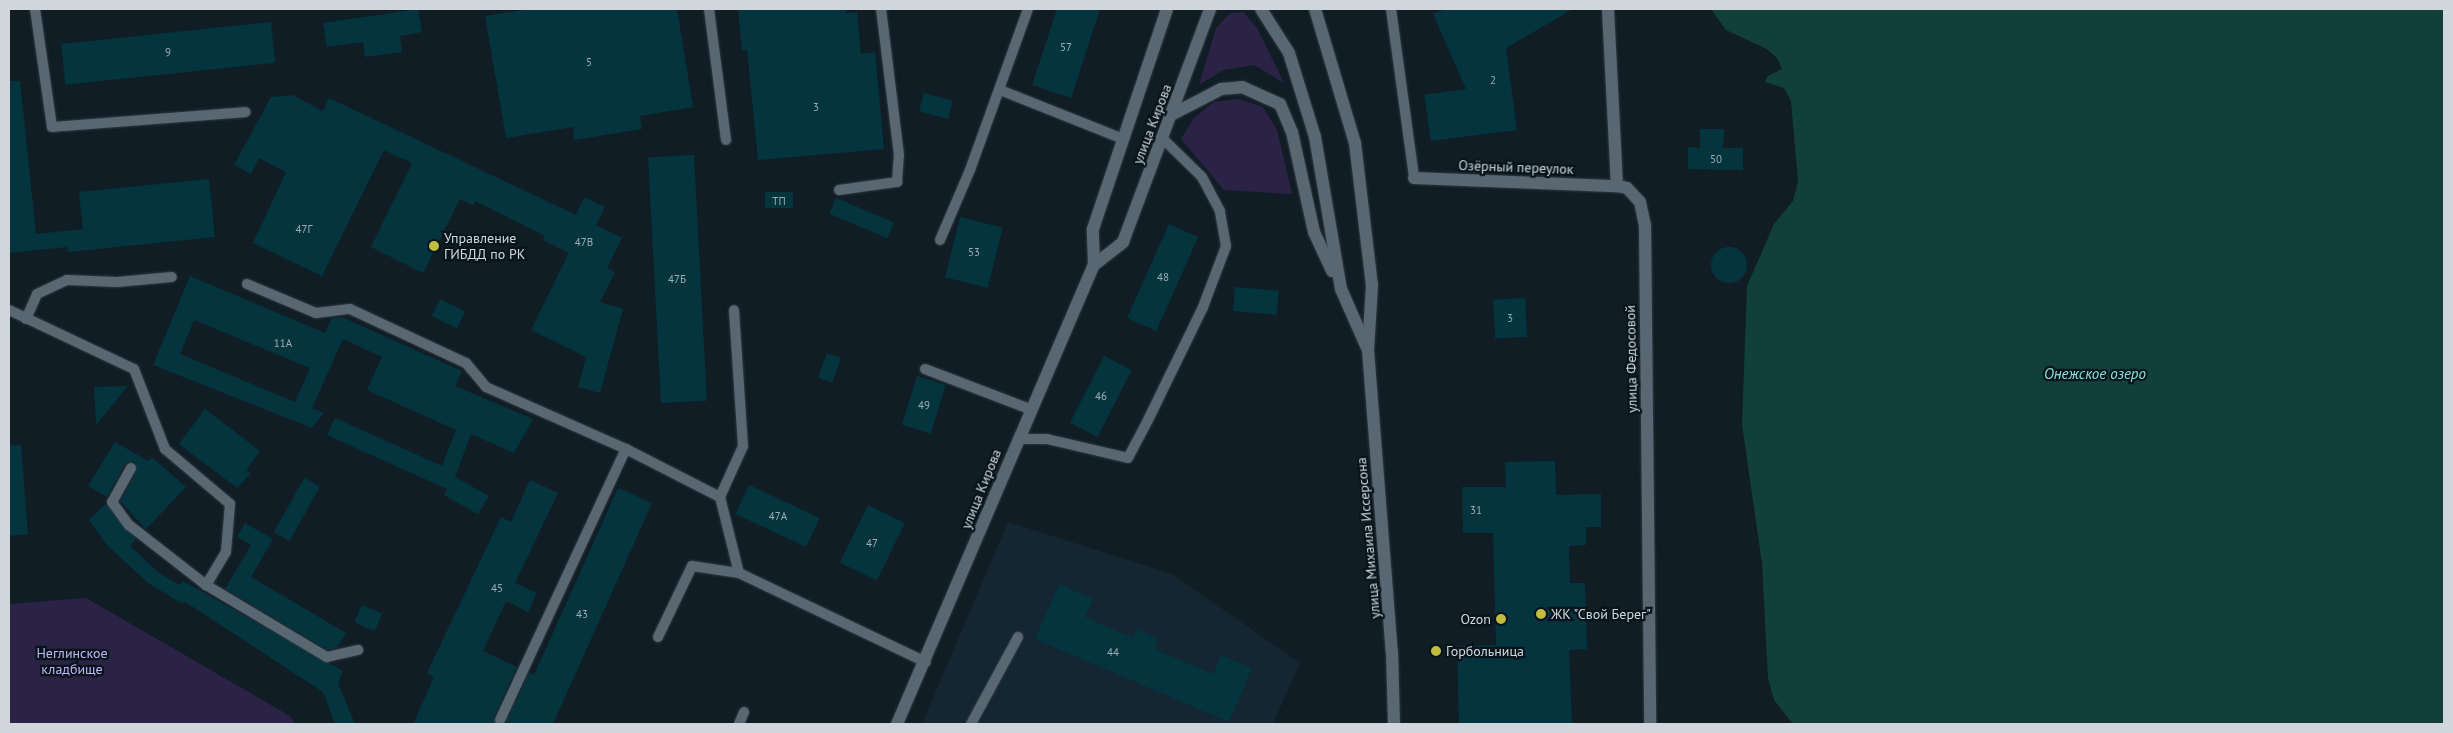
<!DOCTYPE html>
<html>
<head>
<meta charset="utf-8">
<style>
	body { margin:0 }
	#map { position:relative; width:2453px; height:733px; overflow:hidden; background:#111d25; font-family:"PT Sans",sans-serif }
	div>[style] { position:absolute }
	.built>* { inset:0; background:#142632 }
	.green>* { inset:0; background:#2b2345 }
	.water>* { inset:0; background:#11403b }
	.building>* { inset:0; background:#04343d; transform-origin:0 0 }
	.round { border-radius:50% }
	.roads { filter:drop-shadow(0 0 1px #323940) drop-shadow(0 0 1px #323940) }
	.lane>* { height:10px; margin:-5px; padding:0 5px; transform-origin:5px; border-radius:5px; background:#586771 }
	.street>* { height:12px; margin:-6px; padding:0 6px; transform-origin:6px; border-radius:6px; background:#586771 }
	.secondary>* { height:12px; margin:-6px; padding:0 6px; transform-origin:6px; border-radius:6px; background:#586771 }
	.dots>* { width:14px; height:14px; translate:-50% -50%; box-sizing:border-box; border:2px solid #08141c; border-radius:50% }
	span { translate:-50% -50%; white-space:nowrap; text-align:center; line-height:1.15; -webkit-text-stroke:4.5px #08141c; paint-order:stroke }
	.number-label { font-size:11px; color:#9caeb5 }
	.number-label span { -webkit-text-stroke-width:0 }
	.street-label { font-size:14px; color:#cfd7dd }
	.poi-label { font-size:14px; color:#cfd7dd }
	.left { translate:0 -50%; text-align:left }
	.right { translate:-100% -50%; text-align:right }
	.park-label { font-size:14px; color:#c0b4f5 }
	.water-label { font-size:15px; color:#84e4da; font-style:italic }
	.frame { position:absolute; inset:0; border:10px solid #cfd7dd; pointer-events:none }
</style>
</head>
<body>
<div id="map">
	<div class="built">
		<div style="clip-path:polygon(1008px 522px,1172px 574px,1300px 663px,1273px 724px,922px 724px)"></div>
	</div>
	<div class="green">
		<div style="clip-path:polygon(1243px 12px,1257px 28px,1284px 83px,1254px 65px,1223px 70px,1199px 85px,1216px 28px,1230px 13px)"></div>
		<div style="clip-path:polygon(1238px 99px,1263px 107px,1277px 130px,1292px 194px,1224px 190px,1181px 139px,1194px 118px,1214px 102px)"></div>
		<div style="clip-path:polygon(86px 598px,290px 716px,295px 724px,9px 724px,9px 604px)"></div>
	</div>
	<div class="water">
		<div style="clip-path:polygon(1711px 9px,2444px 9px,2444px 724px,1793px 724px,1774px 700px,1768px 678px,1762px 563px,1742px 424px,1747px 286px,1774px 224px,1793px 201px,1798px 182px,1791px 101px,1784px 88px,1765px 82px,1768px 76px,1782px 69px,1777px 58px,1767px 49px,1726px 30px)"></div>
	</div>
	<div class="building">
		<div style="clip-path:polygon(418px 9px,422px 32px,400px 36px,402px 52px,365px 57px,363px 42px,327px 47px,323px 23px)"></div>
		<div style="clip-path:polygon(530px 9px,677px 9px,693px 107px,640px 116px,642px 129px,574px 140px,573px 127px,506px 138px,485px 16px)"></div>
		<div style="clip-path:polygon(846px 9px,846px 13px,857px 12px,861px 54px,875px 52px,884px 149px,758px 160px,747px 50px,742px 50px,738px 10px)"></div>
		<div style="clip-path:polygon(1057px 9px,1100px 9px,1071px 98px,1032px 85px)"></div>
		<div style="clip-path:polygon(1446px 9px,1573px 9px,1506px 48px,1517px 130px,1431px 141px,1424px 95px,1466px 89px,1433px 14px)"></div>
		<div style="left:271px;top:22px;width:41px;height:211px;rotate:84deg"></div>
		<div style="clip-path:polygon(9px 81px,20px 81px,36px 234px,83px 229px,79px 192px,209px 179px,215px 237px,68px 252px,67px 247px,9px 253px)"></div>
		<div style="left:924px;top:93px;width:30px;height:19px;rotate:15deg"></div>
		<div style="clip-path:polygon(292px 95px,323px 111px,329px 98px,576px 215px,584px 197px,605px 207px,596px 225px,622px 238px,607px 268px,615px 272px,600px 302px,623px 309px,600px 393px,578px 387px,586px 357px,531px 330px,569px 253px,543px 240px,545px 236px,475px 201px,473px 205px,460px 199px,423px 273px,371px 247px,412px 163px,384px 150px,322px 276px,253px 243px,286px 172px,259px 158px,251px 174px,234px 165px,271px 97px)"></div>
		<div style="clip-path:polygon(1700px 129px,1724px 129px,1723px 148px,1743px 148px,1743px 170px,1688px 169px,1688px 147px,1700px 148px)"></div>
		<div style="left:694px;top:155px;width:246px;height:46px;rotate:87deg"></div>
		<div style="left:793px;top:192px;width:16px;height:28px;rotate:90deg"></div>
		<div style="left:836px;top:198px;width:63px;height:17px;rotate:23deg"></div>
		<div style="left:960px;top:217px;width:44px;height:62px;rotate:14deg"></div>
		<div style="left:1169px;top:224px;width:32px;height:103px;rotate:24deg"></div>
		<div class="round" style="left:1711px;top:247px;width:36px;height:36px"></div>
		<div style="clip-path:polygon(evenodd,190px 276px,325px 333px,332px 318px,342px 317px,462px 371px,455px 386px,533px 419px,514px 453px,471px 434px,455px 477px,489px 496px,478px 514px,444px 495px,447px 489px,327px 435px,335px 418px,442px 466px,456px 430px,367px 390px,382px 357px,343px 339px,312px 408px,324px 413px,312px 428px,153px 365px,190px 276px,194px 320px,310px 368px,295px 402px,180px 354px,194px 320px)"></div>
		<div style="left:1235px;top:287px;width:44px;height:24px;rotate:5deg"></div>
		<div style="left:1525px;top:298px;width:39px;height:32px;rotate:87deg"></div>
		<div style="left:440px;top:299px;width:28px;height:19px;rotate:26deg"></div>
		<div style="left:827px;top:353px;width:15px;height:26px;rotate:20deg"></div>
		<div style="left:1104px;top:356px;width:31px;height:75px;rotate:27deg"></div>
		<div style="left:917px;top:376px;width:30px;height:51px;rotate:17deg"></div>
		<div style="clip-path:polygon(128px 386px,96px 425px,94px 387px)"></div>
		<div style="clip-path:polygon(205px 409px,260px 451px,246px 470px,251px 473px,237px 488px,179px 444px)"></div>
		<div style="clip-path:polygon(115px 442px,148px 461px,152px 457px,186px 487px,146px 529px,120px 501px,137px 471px,135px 462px,125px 464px,107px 497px,88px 486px)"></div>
		<div style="clip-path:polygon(21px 445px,28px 534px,9px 536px,9px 446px)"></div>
		<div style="clip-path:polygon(1555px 461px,1556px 495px,1601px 494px,1601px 527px,1586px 527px,1586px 545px,1569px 546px,1570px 583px,1585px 583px,1587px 649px,1569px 650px,1572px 724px,1459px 724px,1457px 646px,1496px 645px,1493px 533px,1463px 533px,1462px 487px,1506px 487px,1505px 462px)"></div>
		<div style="left:304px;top:478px;width:18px;height:62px;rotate:29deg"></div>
		<div style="clip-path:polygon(530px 480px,558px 493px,515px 583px,537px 593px,528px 612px,506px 601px,483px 651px,517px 667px,494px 717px,495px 724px,413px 724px,434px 677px,427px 673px,501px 517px,511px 522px)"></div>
		<div style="left:749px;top:485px;width:78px;height:32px;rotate:25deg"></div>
		<div style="clip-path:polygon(618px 488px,652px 503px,553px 724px,505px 724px,529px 673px,534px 675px)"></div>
		<div style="clip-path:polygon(106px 504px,136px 539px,130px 546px,158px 572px,179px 585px,183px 581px,343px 671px,338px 683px,355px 724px,335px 724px,323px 692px,184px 601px,183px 604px,148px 583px,107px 545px,89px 520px)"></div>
		<div style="left:868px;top:505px;width:41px;height:64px;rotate:26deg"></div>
		<div style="clip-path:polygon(245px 523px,273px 539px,251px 577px,346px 633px,337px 648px,328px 650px,225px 589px,251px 545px,237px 537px)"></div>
		<div style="clip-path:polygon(1059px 584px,1093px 599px,1085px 617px,1133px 638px,1137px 629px,1158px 639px,1154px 649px,1213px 674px,1221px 655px,1252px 668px,1229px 722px,1035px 639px)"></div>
		<div style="left:362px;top:605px;width:22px;height:19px;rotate:24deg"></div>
	</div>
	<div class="roads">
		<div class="lane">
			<div style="left:35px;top:9px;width:119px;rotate:81.8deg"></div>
			<div style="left:52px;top:127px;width:194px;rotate:-4.4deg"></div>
			<div style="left:709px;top:9px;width:132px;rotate:82.6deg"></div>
			<div style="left:1391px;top:9px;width:171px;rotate:82.2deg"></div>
			<div style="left:1000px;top:90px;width:132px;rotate:21.7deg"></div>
			<div style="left:839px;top:190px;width:59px;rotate:-7.9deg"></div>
			<div style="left:897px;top:182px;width:27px;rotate:-86deg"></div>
			<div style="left:899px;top:155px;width:147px;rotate:-97deg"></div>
			<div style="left:940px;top:240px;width:76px;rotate:-66.8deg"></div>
			<div style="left:970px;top:170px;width:171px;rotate:-70.2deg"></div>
			<div style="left:247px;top:284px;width:75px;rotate:22.8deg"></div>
			<div style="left:316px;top:313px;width:34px;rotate:-7deg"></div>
			<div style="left:350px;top:309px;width:128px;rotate:25deg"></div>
			<div style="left:466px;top:363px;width:31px;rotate:50deg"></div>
			<div style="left:486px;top:387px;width:153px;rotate:23.9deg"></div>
			<div style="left:626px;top:449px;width:106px;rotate:27.1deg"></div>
			<div style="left:720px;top:497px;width:78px;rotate:76deg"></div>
			<div style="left:739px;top:573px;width:207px;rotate:25.5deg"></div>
			<div style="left:9px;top:310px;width:138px;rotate:25.3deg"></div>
			<div style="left:134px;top:369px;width:86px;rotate:68.8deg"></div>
			<div style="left:165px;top:449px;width:85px;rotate:40.2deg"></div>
			<div style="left:230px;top:504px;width:48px;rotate:94.8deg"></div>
			<div style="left:226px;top:552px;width:39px;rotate:121deg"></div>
			<div style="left:26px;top:319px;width:27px;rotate:-66deg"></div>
			<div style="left:37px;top:294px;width:33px;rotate:-25deg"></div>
			<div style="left:67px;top:280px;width:50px;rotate:2.3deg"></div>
			<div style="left:117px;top:282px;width:55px;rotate:-5.2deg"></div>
			<div style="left:925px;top:369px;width:112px;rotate:20.9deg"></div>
			<div style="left:1018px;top:439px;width:29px"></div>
			<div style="left:1047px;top:439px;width:83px;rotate:13.2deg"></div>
			<div style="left:1128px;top:458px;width:43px;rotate:-62.2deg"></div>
			<div style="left:1148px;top:420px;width:126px;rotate:-64deg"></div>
			<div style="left:1203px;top:307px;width:65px;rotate:-69.3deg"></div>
			<div style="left:1226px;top:246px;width:36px;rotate:-100deg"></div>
			<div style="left:1220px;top:211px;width:38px;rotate:-118deg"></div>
			<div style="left:1202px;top:177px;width:54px;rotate:-135.7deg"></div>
			<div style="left:131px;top:468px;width:39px;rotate:119deg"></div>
			<div style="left:112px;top:502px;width:29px;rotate:54deg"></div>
			<div style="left:129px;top:525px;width:98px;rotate:37.9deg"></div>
			<div style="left:206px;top:585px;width:141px;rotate:30.8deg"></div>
			<div style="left:327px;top:657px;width:32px;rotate:-13deg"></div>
			<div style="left:720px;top:497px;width:56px;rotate:-65.7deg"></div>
			<div style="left:743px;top:446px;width:136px;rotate:-93.8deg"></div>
			<div style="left:658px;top:637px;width:79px;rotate:-64.4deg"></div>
			<div style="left:692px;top:566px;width:48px;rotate:8.5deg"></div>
			<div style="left:500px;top:720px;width:299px;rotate:-65.1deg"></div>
			<div style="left:739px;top:724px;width:13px;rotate:-67deg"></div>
			<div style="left:971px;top:724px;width:99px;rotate:-61.6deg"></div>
		</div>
		<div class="street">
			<div style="left:1608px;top:9px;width:177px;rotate:87.1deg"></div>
			<div style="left:1414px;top:178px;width:203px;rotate:2.3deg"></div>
			<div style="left:1617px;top:186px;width:10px;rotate:11deg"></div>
			<div style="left:1627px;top:188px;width:19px;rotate:47deg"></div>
			<div style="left:1640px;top:202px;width:24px;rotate:78deg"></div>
			<div style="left:1645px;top:225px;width:499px;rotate:89.4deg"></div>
		</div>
		<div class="secondary">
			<div style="left:1261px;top:9px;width:52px;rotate:57.5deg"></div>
			<div style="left:1289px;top:53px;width:88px;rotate:72.8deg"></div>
			<div style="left:1315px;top:137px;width:154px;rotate:80.3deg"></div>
			<div style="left:1341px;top:289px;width:64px;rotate:66.2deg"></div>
			<div style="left:1315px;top:9px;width:140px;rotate:73.4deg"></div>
			<div style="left:1355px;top:143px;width:143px;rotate:83.2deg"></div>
			<div style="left:1372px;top:285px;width:65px;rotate:93.5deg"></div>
			<div style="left:1368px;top:350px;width:303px;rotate:85.5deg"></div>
			<div style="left:1392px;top:652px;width:72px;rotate:88.4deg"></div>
			<div style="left:1173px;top:114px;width:54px;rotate:-27.5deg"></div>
			<div style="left:1221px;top:89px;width:21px;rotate:-5deg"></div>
			<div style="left:1242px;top:87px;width:42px;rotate:24.1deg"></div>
			<div style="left:1280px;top:104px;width:30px;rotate:67deg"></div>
			<div style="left:1292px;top:132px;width:102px;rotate:77.6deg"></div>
			<div style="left:1314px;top:232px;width:43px;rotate:65.2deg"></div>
			<div style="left:1094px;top:265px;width:37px;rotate:-38deg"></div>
			<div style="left:1123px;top:242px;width:249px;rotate:-69.5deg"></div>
			<div style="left:897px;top:724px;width:499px;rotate:-66.8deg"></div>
			<div style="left:1094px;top:265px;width:36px;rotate:-92deg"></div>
			<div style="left:1093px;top:229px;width:232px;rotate:-71.4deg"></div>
		</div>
	</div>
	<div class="dots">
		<div style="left:434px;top:246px;background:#c2bd3f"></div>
		<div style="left:1541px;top:614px;background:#c2bd3f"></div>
		<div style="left:1501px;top:619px;background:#c2bd3f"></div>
		<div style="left:1436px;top:651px;background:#c2bd3f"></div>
	</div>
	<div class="number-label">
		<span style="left:1066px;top:47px">57</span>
		<span style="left:168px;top:52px">9</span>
		<span style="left:589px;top:62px">5</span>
		<span style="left:1493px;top:80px">2</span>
		<span style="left:816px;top:107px">3</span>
		<span style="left:1716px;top:159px">50</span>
		<span style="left:779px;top:201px">ТП</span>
		<span style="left:304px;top:229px">47Г</span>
		<span style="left:584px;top:242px">47В</span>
		<span style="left:974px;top:252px">53</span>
		<span style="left:1163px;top:277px">48</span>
		<span style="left:677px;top:279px">47Б</span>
		<span style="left:1510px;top:318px">3</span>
		<span style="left:283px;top:343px">11А</span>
		<span style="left:1101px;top:396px">46</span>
		<span style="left:924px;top:405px">49</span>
		<span style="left:1476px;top:510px">31</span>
		<span style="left:778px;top:516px">47А</span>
		<span style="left:872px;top:543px">47</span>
		<span style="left:497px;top:588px">45</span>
		<span style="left:582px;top:614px">43</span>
		<span style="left:1113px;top:652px">44</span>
	</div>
	<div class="street-label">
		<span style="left:1152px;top:124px;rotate:-69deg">улица Кирова</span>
		<span style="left:1516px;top:167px;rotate:2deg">Озёрный переулок</span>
		<span style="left:1631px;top:359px;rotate:-91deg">улица Федосовой</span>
		<span style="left:981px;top:489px;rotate:-68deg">улица Кирова</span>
		<span style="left:1368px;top:538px;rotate:-95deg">улица Михаила Иссерсона</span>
	</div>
	<div class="poi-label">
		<span class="left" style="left:444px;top:246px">Управление<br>ГИБДД по РК</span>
		<span class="left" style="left:1551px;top:614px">ЖК "Свой Берег"</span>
		<span class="right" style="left:1491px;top:619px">Ozon</span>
		<span class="left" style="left:1446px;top:651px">Горбольница</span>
	</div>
	<div class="park-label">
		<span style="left:72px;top:661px">Неглинское<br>кладбище</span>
	</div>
	<div class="water-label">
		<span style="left:2095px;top:374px">Онежское озеро</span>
	</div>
	<div class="frame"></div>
</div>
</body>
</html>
